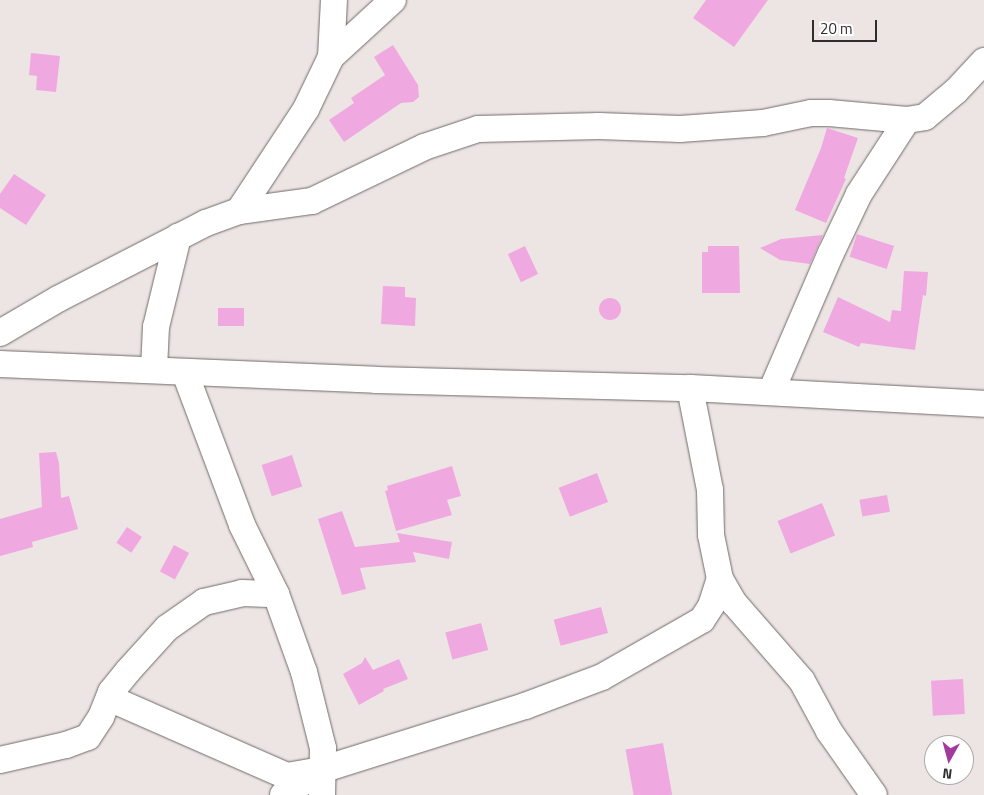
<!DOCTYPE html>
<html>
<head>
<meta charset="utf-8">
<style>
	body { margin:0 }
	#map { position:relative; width:984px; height:795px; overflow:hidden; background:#ece5e3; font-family:"Titillium Web",sans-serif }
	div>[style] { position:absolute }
	.building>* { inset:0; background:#f0a9e0; transform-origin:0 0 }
	.round { border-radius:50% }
	.roads { filter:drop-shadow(0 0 1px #706a68) drop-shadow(0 0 1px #706a68) }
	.street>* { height:26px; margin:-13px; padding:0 13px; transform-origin:13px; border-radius:13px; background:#fff }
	span { translate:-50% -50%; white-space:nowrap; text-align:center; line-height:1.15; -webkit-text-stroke:4px #fff; paint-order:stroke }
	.north { position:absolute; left:924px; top:735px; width:50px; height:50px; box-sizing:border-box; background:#fff; border:1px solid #acabab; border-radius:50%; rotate:187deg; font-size:14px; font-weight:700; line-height:20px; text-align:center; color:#302e2d }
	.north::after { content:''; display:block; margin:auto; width:18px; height:22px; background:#a33b9e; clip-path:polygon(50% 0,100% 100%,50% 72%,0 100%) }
	.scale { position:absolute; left:812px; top:20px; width:65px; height:22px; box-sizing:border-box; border:2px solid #302e2d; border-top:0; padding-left:6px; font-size:15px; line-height:18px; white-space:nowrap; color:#302e2d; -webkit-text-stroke:4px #fff; paint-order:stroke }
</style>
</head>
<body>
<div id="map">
	<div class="building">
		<div style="clip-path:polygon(706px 0,768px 0,734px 47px,693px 18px)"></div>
		<div style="clip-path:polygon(393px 45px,418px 85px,419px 97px,413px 102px,401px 103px,344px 142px,329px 120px,354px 103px,351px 98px,385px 75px,374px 57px)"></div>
		<div style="clip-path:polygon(31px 53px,60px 56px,56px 92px,36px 90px,37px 76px,29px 75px)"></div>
		<div style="clip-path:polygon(827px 128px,858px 138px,844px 178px,846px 179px,826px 223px,795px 210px,821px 148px)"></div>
		<div style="clip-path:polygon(14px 174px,46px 195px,26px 225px,0 208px,0 194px)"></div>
		<div style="left:857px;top:234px;width:39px;height:24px;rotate:18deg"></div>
		<div style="clip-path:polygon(823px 235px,810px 264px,780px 260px,760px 248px,781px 239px)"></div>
		<div style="left:525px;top:246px;width:31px;height:19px;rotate:65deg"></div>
		<div style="clip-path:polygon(708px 246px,739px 246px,740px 293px,702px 293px,702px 252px,708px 252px)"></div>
		<div style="clip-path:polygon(904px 271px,928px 272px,926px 296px,923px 295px,915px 350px,861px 343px,859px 347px,823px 332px,838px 297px,890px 322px,892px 310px,901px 311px)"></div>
		<div style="clip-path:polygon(383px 286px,405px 287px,405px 297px,416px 298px,415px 326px,381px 324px)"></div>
		<div class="round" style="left:599px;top:298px;width:22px;height:22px"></div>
		<div style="left:244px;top:308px;width:18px;height:26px;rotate:90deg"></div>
		<div style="clip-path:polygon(56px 452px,59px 463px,61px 498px,69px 496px,78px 529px,32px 542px,33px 547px,0 556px,0 519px,42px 507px,39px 453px)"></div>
		<div style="left:292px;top:455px;width:33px;height:32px;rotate:72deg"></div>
		<div style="clip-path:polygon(452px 466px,461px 496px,447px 500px,452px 515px,396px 531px,385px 491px,388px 490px,387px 486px)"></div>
		<div style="left:597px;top:473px;width:31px;height:41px;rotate:69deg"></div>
		<div style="left:887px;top:495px;width:17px;height:28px;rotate:80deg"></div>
		<div style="left:822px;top:503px;width:35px;height:48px;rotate:68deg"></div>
		<div style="clip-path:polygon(342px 511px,355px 547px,400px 542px,397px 533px,452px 542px,449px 559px,413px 552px,416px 562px,360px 568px,366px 589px,342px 595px,318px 519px)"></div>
		<div style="left:127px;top:527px;width:18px;height:19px;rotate:34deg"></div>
		<div style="left:174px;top:545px;width:17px;height:30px;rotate:28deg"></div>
		<div style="left:601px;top:607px;width:27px;height:49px;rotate:75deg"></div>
		<div style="left:481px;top:623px;width:28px;height:37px;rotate:75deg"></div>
		<div style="clip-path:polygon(365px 657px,373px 670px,399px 659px,408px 679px,383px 689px,384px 691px,359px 705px,343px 674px,362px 663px)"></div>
		<div style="left:963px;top:679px;width:35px;height:32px;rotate:87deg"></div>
		<div style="left:663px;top:743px;width:53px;height:38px;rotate:80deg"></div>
	</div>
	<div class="roads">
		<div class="street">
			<div style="left:331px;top:57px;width:84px;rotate:-42.6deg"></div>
			<div style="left:239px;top:211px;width:122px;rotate:-56.7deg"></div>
			<div style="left:306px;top:109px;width:58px;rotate:-64.3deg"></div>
			<div style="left:331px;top:57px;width:57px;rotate:-87deg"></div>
			<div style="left:0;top:333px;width:67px;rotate:-30.4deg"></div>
			<div style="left:58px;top:299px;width:166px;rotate:-27.2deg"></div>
			<div style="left:206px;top:223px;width:35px;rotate:-20deg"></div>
			<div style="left:239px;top:211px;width:74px;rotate:-7.8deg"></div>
			<div style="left:312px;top:201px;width:124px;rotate:-25.7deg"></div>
			<div style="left:424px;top:147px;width:57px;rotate:-18.4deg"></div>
			<div style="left:478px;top:129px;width:121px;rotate:-1.4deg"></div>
			<div style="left:599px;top:126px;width:81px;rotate:2.1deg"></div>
			<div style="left:680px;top:129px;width:83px;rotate:-4.1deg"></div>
			<div style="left:763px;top:123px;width:49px;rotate:-11.8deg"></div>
			<div style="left:811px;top:113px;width:18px"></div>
			<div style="left:829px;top:113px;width:78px;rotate:5.1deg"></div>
			<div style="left:907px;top:120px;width:18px;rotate:-9deg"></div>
			<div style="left:925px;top:117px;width:40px;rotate:-40deg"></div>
			<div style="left:956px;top:91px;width:41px;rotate:-47deg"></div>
			<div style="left:0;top:364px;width:376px;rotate:2.4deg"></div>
			<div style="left:376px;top:380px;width:314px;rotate:1.5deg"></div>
			<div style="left:690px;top:388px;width:294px;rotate:3.1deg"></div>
			<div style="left:154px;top:369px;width:42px;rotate:-87.3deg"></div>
			<div style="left:156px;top:327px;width:93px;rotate:-76.3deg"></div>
			<div style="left:185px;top:373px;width:162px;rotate:69.4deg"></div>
			<div style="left:242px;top:525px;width:77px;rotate:63.8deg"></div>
			<div style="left:276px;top:594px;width:83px;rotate:70.3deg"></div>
			<div style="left:304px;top:672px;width:78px;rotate:76deg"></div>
			<div style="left:323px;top:748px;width:47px;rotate:91.2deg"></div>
			<div style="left:690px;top:388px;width:104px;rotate:78.9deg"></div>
			<div style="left:710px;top:490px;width:45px;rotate:88.7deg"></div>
			<div style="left:711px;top:535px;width:45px;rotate:78.4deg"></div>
			<div style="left:720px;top:579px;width:28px;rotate:60deg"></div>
			<div style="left:734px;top:603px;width:103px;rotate:48.9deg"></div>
			<div style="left:802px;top:681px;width:57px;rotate:61.6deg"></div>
			<div style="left:829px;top:731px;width:78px;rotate:54.9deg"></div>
			<div style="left:771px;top:392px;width:151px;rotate:-66.7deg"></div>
			<div style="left:831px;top:253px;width:65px;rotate:-64.6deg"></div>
			<div style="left:859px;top:194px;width:88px;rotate:-57deg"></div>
			<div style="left:109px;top:698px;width:194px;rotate:23.7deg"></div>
			<div style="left:287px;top:776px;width:29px;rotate:-10deg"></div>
			<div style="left:0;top:760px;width:68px;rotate:-12.8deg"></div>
			<div style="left:66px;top:745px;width:23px;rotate:-20deg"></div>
			<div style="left:88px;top:737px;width:24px;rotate:-57deg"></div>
			<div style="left:101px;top:717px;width:27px;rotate:-68deg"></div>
			<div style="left:111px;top:692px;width:27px;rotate:-51deg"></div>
			<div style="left:128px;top:671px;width:58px;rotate:-47.8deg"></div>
			<div style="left:167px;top:628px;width:45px;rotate:-35.1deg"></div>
			<div style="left:204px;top:602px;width:39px;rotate:-13deg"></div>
			<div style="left:242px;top:593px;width:34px;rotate:2deg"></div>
			<div style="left:283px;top:795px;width:49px;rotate:-32.4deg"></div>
			<div style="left:324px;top:769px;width:211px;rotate:-17.4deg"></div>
			<div style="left:525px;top:706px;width:82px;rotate:-20.6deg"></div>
			<div style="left:602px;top:677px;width:115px;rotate:-29.7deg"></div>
			<div style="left:702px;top:620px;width:17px;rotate:-57deg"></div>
			<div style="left:711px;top:606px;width:28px;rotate:-72deg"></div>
		</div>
	</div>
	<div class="north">N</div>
	<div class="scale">20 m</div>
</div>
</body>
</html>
